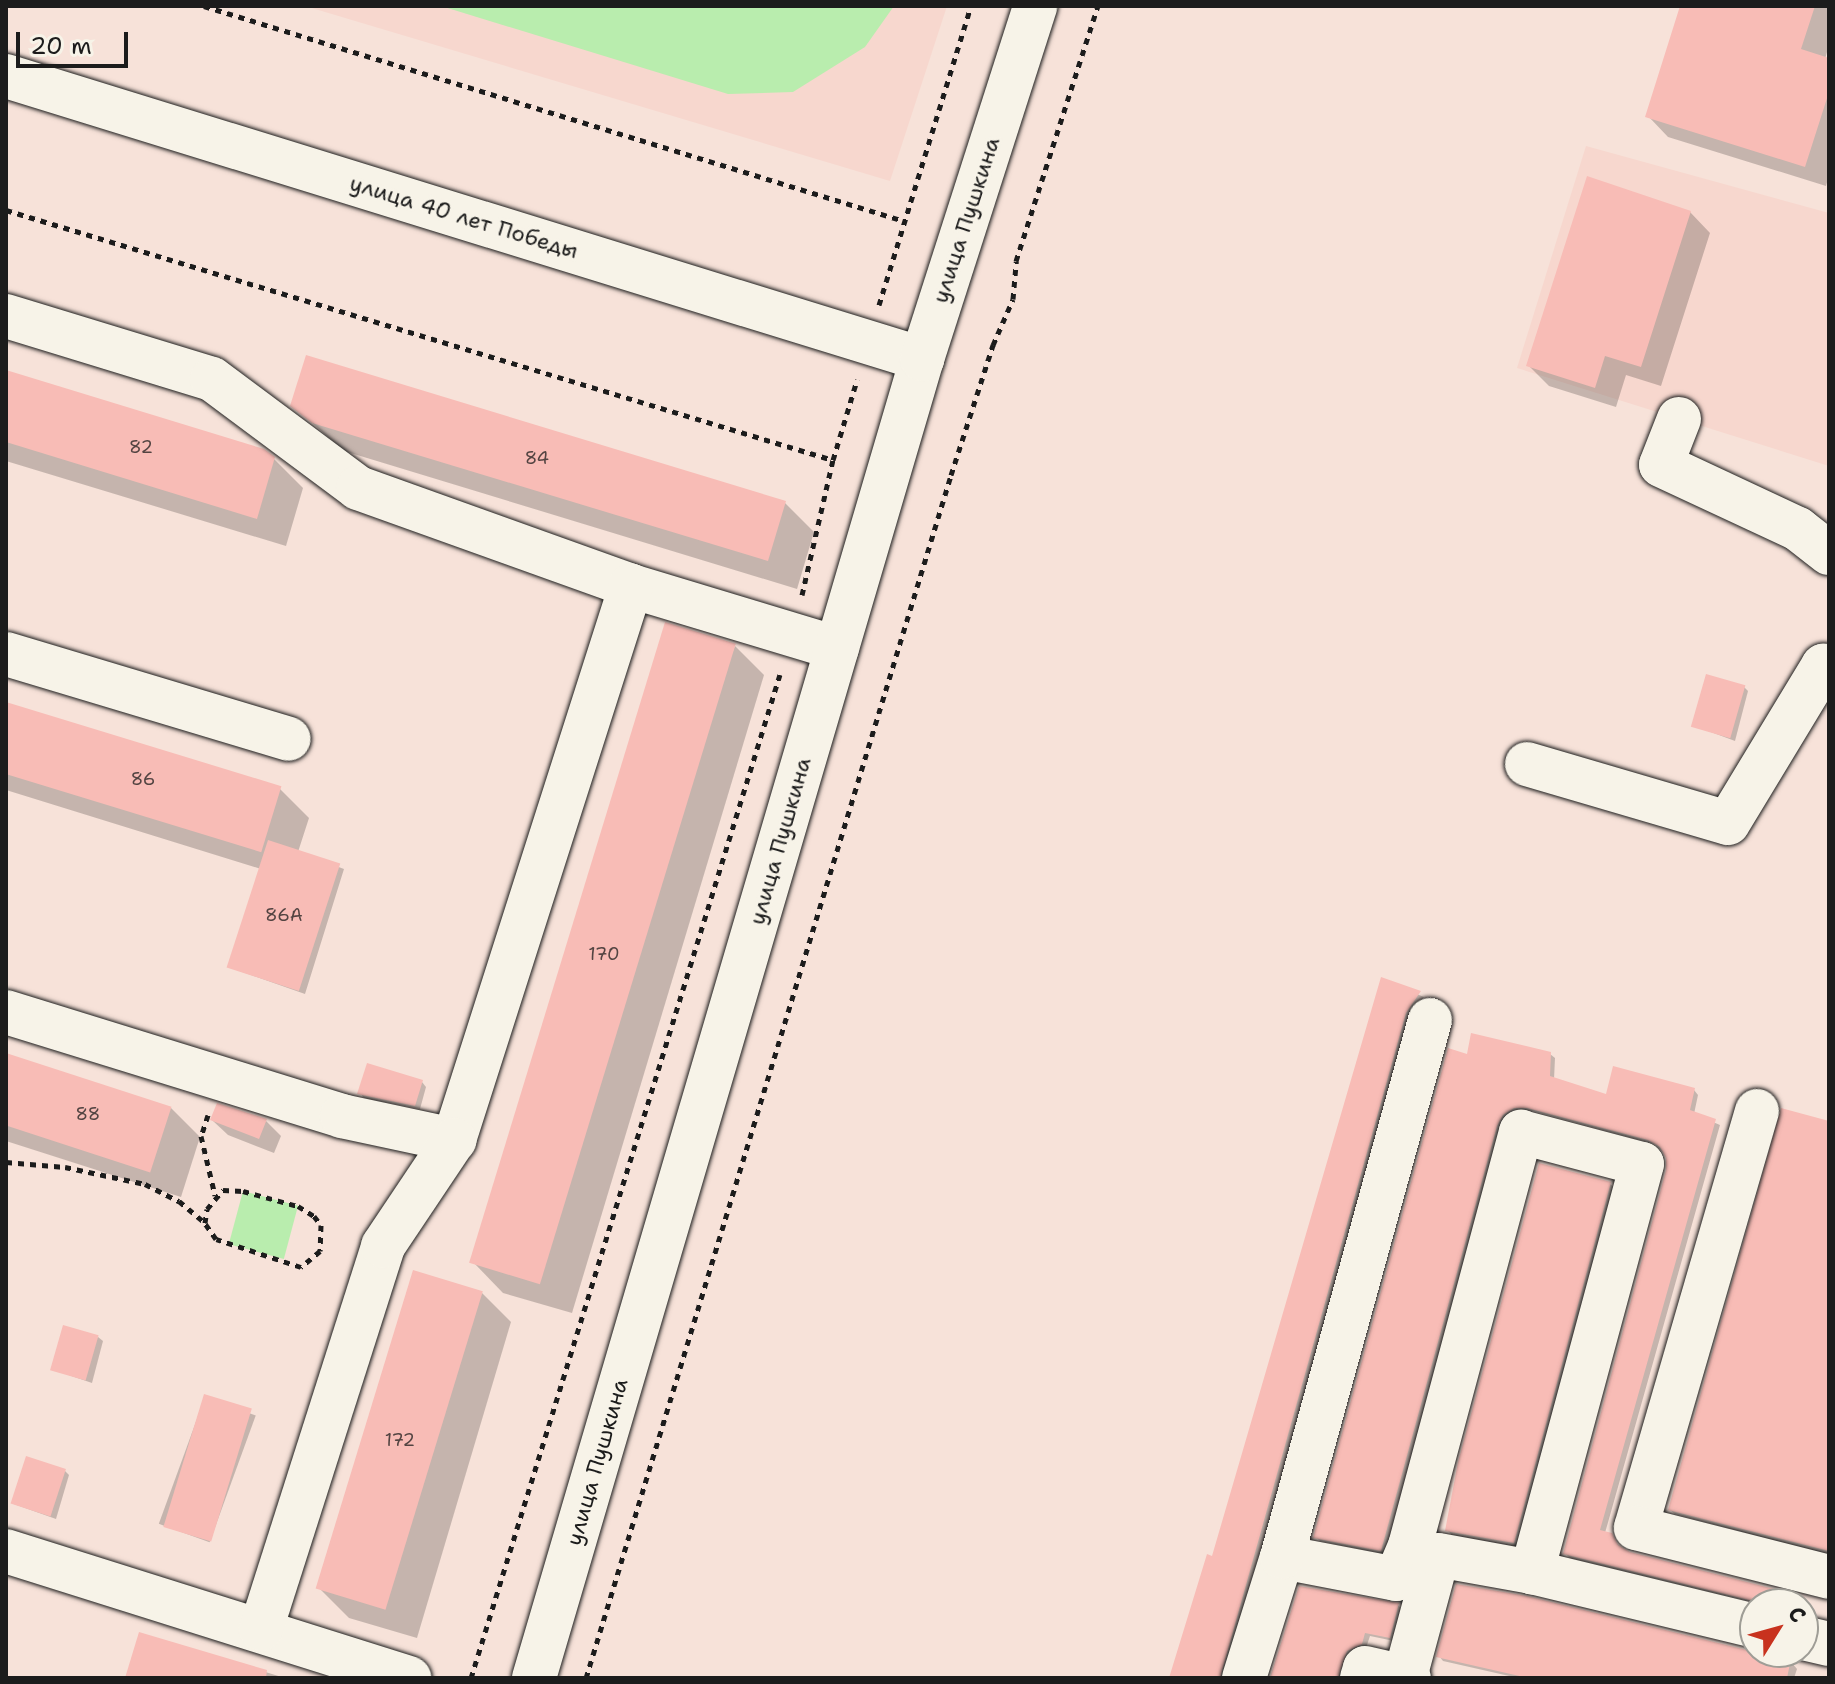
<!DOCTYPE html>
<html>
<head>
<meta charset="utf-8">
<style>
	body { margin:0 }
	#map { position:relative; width:1835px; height:1684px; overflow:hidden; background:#f7e2d9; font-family:"Shantell Sans",sans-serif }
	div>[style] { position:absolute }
	.built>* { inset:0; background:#f7d7ce }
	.green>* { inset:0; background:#b9edae; transform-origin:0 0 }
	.shadow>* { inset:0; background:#0003; transform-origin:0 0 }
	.building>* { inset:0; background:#f8bcb6; transform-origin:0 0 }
	.path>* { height:5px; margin-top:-2.5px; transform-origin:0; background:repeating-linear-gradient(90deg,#1c1c1c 0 6px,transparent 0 12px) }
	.roads { filter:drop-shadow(0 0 2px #1c1c1c) drop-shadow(0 0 2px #1c1c1c) }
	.minor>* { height:44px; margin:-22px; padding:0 22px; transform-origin:22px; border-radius:22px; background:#f7f3e8 }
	span { translate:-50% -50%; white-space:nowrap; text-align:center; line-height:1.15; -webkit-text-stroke:6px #f7f3e8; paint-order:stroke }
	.number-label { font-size:18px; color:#534442 }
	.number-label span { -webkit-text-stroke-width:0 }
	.street-label { font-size:22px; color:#1c1c1c }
	.frame { position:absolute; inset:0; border:8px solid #1c1c1c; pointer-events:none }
	.north { position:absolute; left:1739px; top:1588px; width:80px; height:80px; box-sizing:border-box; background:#f7f3e8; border:2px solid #9f9d96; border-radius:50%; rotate:53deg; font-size:22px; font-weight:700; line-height:32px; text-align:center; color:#1c1c1c }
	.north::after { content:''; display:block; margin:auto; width:28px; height:36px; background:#c8321e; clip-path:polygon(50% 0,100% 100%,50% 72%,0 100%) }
	.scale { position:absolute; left:16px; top:32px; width:112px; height:36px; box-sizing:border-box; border:4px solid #1c1c1c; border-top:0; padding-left:10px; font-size:24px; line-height:28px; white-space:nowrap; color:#1c1c1c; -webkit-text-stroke:6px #f7f3e8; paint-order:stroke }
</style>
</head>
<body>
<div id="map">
	<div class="built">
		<div style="clip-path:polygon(305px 6px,947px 6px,890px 181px)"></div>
		<div style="clip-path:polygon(1586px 146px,1829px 213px,1829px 466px,1517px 368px)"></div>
	</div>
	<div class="green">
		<div style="clip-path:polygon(441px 6px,894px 6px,865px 47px,793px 92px,728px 94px)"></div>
		<div style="left:243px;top:1191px;width:57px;height:55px;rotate:15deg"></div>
	</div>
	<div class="shadow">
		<div style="clip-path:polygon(1682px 6px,1829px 6px,1829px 45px,1825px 59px,1829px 60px,1829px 175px,1826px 186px,1668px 137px,1648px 116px)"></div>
		<div style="clip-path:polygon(1690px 212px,1710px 233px,1661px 386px,1626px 375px,1616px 407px,1549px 386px,1528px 365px)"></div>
		<div style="clip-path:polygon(6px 372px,274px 459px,303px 488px,286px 546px,6px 461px)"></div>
		<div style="clip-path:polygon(293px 406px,785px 503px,814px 532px,797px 589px,344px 451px)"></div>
		<div style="clip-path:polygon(735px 646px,764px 675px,572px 1313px,503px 1293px,474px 1263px)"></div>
		<div style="clip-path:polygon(1744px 687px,1748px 691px,1735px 741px,1695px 726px)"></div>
		<div style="clip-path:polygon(6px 704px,280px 789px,309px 818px,298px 852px,344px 869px,305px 994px,231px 968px,261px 869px,6px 790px)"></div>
		<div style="clip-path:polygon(1383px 980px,1424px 997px,1410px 1018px,1262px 1555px,1224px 1678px,1171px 1678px,1214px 1559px)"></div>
		<div style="clip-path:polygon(1550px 1054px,1555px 1058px,1554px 1080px,1607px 1096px,1694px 1090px,1698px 1095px,1694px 1114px,1720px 1125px,1605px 1533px,1629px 1554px,1804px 1599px,1809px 1603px,1805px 1618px,1803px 1604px,1761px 1604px,1570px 1558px,1565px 1553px,1668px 1171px,1668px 1158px,1655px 1144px,1533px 1111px,1519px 1112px,1385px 1554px,1320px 1541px,1316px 1537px,1468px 1056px)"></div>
		<div style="clip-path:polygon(6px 1055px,171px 1108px,200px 1137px,181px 1197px,6px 1141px)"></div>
		<div style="clip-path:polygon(422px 1082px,426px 1087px,420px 1109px,364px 1098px,360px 1093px)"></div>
		<div style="clip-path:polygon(212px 1120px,266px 1121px,281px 1136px,274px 1153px,228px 1135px)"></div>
		<div style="clip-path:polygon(1829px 1123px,1829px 1555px,1675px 1514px,1670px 1510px)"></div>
		<div style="clip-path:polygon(1610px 1184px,1615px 1188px,1518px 1547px,1452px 1535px,1447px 1530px)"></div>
		<div style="clip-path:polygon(482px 1293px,511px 1322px,417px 1638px,349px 1618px,320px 1589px)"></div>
		<div style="clip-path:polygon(98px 1337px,103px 1341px,92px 1383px,54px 1370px)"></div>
		<div style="left:205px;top:1397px;width:54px;height:135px;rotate:20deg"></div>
		<div style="clip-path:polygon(65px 1471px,69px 1475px,56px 1519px,14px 1504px)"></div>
		<div style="clip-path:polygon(1300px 1588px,1398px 1605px,1402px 1610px,1394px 1641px,1370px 1636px,1366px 1648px,1343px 1678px,1270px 1678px)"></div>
		<div style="clip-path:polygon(140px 1634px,285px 1678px,127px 1678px)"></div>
		<div style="clip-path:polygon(1783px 1652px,1797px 1669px,1794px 1678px,1518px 1678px,1443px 1661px,1439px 1656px)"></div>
	</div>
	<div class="building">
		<div style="clip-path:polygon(1680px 6px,1815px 6px,1801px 49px,1829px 58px,1829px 92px,1805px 167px,1645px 117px)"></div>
		<div style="clip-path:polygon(1587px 176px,1691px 211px,1641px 367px,1605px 356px,1595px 388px,1526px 366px)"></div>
		<div style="clip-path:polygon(306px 355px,786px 501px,768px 561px,312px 423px,290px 406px)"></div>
		<div style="clip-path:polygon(6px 370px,264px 449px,275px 457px,257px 519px,6px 442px)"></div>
		<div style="left:665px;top:622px;width:74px;height:670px;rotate:17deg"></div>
		<div style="left:1706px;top:674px;width:41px;height:55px;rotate:16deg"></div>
		<div style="left:6px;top:702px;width:288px;height:69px;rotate:17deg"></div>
		<div style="left:268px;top:840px;width:76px;height:134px;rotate:18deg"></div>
		<div style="clip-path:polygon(1381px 977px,1421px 991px,1406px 1013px,1220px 1678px,1169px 1678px,1207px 1554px,1212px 1556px)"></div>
		<div style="clip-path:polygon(1471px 1033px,1551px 1052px,1550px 1076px,1606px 1094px,1613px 1066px,1695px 1088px,1690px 1110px,1716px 1119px,1600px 1530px,1612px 1533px,1618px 1545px,1630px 1552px,1805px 1597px,1803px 1607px,1803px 1604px,1765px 1604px,1563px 1554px,1666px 1170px,1666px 1158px,1660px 1147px,1648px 1140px,1527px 1108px,1514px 1108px,1503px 1115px,1497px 1126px,1381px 1551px,1313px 1538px,1448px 1048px,1467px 1054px)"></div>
		<div style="left:6px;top:1053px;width:174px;height:69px;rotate:18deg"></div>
		<div style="clip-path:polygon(367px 1063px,423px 1080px,415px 1106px,357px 1094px)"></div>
		<div style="clip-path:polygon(217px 1103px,267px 1119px,259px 1139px,210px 1120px)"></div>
		<div style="clip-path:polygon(1781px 1108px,1829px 1121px,1829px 1551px,1668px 1510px)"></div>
		<div style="clip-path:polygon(1539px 1163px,1611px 1182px,1514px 1543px,1445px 1531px,1458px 1462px)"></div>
		<div style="left:413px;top:1270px;width:73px;height:333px;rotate:17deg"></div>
		<div style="left:63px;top:1325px;width:37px;height:47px;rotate:16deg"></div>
		<div style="left:204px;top:1394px;width:50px;height:139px;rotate:17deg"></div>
		<div style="left:26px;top:1456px;width:42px;height:50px;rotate:18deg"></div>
		<div style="clip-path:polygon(1456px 1584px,1527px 1596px,1755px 1652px,1783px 1652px,1791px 1659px,1787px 1678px,1528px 1678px,1436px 1657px)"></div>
		<div style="clip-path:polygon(1299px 1586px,1399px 1603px,1390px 1638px,1365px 1633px,1362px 1644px,1347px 1651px,1338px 1678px,1270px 1678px)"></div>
		<div style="clip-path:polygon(139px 1632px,267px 1670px,266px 1678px,125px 1678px)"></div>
	</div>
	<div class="path">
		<div style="left:204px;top:6px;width:732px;rotate:17.07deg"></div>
		<div style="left:6px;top:210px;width:864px;rotate:16.82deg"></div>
		<div style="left:879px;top:305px;width:313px;rotate:-72.9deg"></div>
		<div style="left:802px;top:595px;width:139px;rotate:-77.1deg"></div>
		<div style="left:833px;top:460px;width:84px;rotate:-73.3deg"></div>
		<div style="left:208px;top:1115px;width:22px;rotate:108deg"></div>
		<div style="left:201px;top:1136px;width:61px;rotate:76.7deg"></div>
		<div style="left:6px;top:1162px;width:59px;rotate:4.8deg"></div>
		<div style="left:65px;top:1167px;width:82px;rotate:12deg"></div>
		<div style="left:145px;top:1184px;width:38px;rotate:27deg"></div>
		<div style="left:179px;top:1201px;width:34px;rotate:40deg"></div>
		<div style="left:223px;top:1190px;width:20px;rotate:3deg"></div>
		<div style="left:243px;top:1191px;width:57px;rotate:15.3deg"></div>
		<div style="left:298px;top:1206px;width:19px;rotate:32deg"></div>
		<div style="left:314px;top:1216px;width:11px;rotate:52deg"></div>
		<div style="left:321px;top:1225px;width:26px;rotate:92deg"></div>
		<div style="left:320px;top:1251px;width:25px;rotate:140deg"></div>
		<div style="left:301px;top:1267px;width:89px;rotate:-161.8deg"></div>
		<div style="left:216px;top:1239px;width:19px;rotate:-125deg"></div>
		<div style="left:205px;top:1223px;width:14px;rotate:-82deg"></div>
		<div style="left:207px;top:1209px;width:25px;rotate:-50deg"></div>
		<div style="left:471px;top:1678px;width:1050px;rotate:-72.89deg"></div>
		<div style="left:586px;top:1678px;width:1257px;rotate:-73.12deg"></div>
		<div style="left:951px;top:475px;width:137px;rotate:-72.1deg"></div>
		<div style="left:993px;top:345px;width:50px;rotate:-66.5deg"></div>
		<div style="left:1013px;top:299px;width:38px;rotate:-85deg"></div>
		<div style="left:1016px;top:261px;width:268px;rotate:-72.2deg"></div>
	</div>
	<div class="roads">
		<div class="minor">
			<div style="left:6px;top:76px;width:959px;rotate:17.17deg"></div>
			<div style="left:6px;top:316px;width:215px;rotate:17deg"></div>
			<div style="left:212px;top:379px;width:182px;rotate:36.7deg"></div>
			<div style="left:358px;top:488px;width:290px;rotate:19.7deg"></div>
			<div style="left:631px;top:586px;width:215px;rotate:16.8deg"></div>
			<div style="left:1679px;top:419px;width:49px;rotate:111.4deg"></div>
			<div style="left:1661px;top:465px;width:151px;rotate:25deg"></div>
			<div style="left:1798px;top:529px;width:39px;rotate:38deg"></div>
			<div style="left:6px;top:654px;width:295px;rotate:16.7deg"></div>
			<div style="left:1527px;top:764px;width:209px;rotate:16.4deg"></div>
			<div style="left:1728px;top:823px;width:184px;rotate:-58.8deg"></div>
			<div style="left:1823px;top:666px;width:6px;rotate:9deg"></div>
			<div style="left:6px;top:1012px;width:352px;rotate:17.2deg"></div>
			<div style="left:342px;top:1116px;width:115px;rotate:12.1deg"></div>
			<div style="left:454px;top:1140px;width:582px;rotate:-72.28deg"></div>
			<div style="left:1757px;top:1111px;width:434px;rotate:106.2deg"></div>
			<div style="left:1636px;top:1528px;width:199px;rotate:14.2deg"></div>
			<div style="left:6px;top:1551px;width:423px;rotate:17.5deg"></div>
			<div style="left:1282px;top:1557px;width:116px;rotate:10.9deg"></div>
			<div style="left:1396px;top:1579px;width:36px;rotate:-67deg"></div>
			<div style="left:1410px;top:1546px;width:429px;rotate:-75deg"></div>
			<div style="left:1521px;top:1132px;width:125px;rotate:14.8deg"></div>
			<div style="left:1642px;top:1164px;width:423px;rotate:105.1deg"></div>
			<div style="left:261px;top:1629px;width:402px;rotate:-72.3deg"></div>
			<div style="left:383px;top:1246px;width:128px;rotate:-56.2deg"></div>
			<div style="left:1803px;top:1638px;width:27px;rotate:13deg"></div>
			<div style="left:1405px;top:1677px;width:126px;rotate:-74.9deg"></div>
			<div style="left:1438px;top:1555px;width:96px;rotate:10.3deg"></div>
			<div style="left:1532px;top:1572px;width:229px;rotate:13.6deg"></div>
			<div style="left:534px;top:1678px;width:1375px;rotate:-73.61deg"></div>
			<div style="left:922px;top:359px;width:371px;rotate:-72.2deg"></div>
			<div style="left:1244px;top:1678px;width:127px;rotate:-72.6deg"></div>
			<div style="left:1282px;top:1557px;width:557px;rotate:-74.59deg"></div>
			<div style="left:1362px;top:1678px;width:10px;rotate:-73deg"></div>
			<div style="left:1365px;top:1668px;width:45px;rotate:12.8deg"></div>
		</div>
	</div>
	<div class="number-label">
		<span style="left:141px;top:447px">82</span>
		<span style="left:537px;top:458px">84</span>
		<span style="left:143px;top:779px">86</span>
		<span style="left:284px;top:915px">86А</span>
		<span style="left:604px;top:954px">170</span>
		<span style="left:88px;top:1114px">88</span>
		<span style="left:400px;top:1440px">172</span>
	</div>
	<div class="street-label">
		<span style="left:464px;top:217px;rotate:17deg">улица 40 лет Победы</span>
		<span style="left:966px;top:220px;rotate:-72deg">улица Пушкина</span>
		<span style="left:780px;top:841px;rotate:-74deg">улица Пушкина</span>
		<span style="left:597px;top:1462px;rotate:-74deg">улица Пушкина</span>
	</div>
	<div class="frame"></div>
	<div class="north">С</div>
	<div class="scale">20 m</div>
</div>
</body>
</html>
